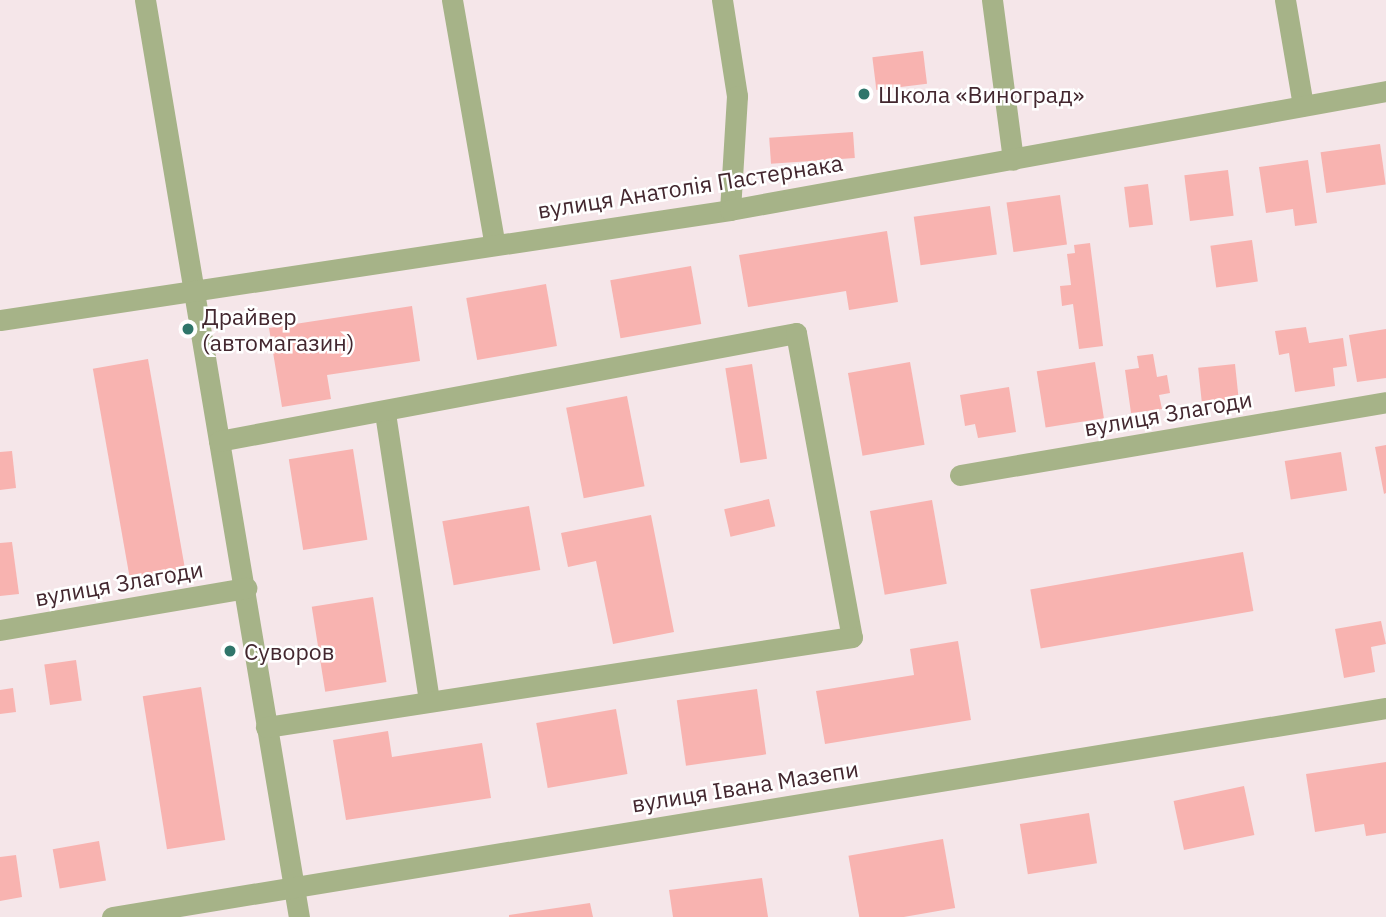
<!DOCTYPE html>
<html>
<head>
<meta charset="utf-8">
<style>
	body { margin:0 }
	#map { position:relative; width:1386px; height:917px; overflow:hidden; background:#f5e6e9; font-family:"IBM Plex Sans",sans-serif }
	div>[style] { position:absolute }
	.building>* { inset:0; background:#f8b3b0; transform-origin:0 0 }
	.minor>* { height:21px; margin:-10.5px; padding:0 10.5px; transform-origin:10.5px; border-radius:10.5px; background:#a6b388 }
	.dots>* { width:19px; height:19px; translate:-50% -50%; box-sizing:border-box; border:4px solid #fff; border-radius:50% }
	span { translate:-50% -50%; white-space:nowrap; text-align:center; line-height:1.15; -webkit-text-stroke:5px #fff; paint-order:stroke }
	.poi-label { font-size:23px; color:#43272f }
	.left { translate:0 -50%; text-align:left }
	.street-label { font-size:23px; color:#43272f }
</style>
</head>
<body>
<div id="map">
	<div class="building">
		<div style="left:923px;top:51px;width:33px;height:51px;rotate:83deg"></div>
		<div style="left:853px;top:132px;width:26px;height:84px;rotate:86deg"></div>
		<div style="left:1380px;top:144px;width:41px;height:60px;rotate:82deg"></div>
		<div style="clip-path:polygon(1308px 160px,1317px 223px,1295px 226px,1293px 209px,1266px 213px,1259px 167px)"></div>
		<div style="left:1228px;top:170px;width:46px;height:44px;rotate:83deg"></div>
		<div style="left:1148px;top:184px;width:41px;height:24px;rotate:83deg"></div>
		<div style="left:1060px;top:195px;width:50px;height:54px;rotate:82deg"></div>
		<div style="left:990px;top:206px;width:49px;height:77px;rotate:82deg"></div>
		<div style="clip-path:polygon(887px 231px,898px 302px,849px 310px,846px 291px,748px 307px,739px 255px)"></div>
		<div style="left:1252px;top:240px;width:42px;height:42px;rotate:82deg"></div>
		<div style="clip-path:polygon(1090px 243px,1103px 346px,1079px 349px,1073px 304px,1062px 306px,1060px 286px,1071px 285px,1067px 254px,1075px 253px,1074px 245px)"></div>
		<div style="left:691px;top:266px;width:59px;height:82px;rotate:80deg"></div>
		<div style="left:546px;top:284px;width:63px;height:81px;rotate:80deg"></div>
		<div style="clip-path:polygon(412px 306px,420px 361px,327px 375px,331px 399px,282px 407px,269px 328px)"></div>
		<div style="clip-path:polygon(1306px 327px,1309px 343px,1343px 338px,1347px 366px,1333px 368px,1335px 386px,1295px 392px,1289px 353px,1279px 355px,1275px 331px)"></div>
		<div style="clip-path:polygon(1386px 329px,1386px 378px,1357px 382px,1349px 335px)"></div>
		<div style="clip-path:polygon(1153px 354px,1157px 377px,1167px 375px,1170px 393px,1159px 395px,1162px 409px,1131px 413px,1125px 370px,1139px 368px,1137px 356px)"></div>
		<div style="left:148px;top:359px;width:217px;height:56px;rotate:80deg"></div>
		<div style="left:910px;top:362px;width:84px;height:63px;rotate:80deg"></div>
		<div style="left:1095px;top:362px;width:57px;height:59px;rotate:81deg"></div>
		<div style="left:752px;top:364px;width:96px;height:27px;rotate:81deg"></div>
		<div style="left:1235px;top:364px;width:38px;height:37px;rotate:84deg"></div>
		<div style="clip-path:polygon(1009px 387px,1016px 432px,978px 438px,975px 424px,965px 426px,960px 395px)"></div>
		<div style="left:627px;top:396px;width:92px;height:62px;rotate:79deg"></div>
		<div style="clip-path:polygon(1386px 445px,1386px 493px,1384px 494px,1375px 447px)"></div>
		<div style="left:353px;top:449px;width:92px;height:65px;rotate:81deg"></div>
		<div style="clip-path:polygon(12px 451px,16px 488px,0 490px,0 452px)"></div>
		<div style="left:1341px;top:452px;width:39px;height:57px;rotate:81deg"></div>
		<div style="left:769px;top:499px;width:28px;height:46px;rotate:77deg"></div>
		<div style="left:932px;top:500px;width:85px;height:63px;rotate:80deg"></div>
		<div style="left:529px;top:506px;width:65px;height:88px;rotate:80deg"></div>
		<div style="clip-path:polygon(651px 515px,674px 632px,613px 644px,596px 561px,568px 567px,561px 533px)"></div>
		<div style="clip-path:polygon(12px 542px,19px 594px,0 596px,0 543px)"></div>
		<div style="left:1243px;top:552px;width:60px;height:216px;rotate:80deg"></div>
		<div style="left:373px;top:597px;width:86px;height:62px;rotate:81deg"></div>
		<div style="clip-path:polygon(1381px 621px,1386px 644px,1371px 647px,1375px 672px,1344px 678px,1335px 629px)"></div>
		<div style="clip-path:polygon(958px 641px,971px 720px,825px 744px,816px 691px,914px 675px,910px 649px)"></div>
		<div style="left:76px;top:660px;width:41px;height:32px;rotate:82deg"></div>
		<div style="left:201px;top:687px;width:155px;height:59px;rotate:81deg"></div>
		<div style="clip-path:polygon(13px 688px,16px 712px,0 714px,0 690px)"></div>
		<div style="left:757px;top:689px;width:66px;height:81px;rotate:82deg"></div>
		<div style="left:616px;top:709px;width:66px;height:81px;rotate:80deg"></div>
		<div style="clip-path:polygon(388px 731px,392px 757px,482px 743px,491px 798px,346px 820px,333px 740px)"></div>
		<div style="clip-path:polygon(1386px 762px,1386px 833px,1366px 836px,1364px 824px,1315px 832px,1306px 774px)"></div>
		<div style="left:1244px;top:786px;width:50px;height:72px;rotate:78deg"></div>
		<div style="left:1089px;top:813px;width:51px;height:70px;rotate:81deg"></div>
		<div style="left:943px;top:839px;width:70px;height:96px;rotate:80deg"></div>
		<div style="left:99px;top:841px;width:40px;height:47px;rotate:80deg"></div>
		<div style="clip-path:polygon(16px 855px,22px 897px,0 901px,0 857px)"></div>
		<div style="clip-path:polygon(762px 878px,768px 917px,673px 917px,669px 890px)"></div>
		<div style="clip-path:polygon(590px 903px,593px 917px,509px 917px,509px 915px)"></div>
	</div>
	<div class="minor">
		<div style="left:145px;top:0;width:930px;rotate:80.47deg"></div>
		<div style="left:452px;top:0;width:245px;rotate:80.1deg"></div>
		<div style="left:722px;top:0;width:97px;rotate:81.1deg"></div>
		<div style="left:737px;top:96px;width:114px;rotate:93.5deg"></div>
		<div style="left:992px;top:0;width:161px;rotate:82.5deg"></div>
		<div style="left:1285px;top:0;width:107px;rotate:80.3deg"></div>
		<div style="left:0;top:320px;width:738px;rotate:-8.57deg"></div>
		<div style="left:730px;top:210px;width:667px;rotate:-10.28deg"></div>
		<div style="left:385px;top:413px;width:291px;rotate:81.3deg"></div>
		<div style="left:219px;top:441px;width:587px;rotate:-10.6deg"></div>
		<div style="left:796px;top:333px;width:309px;rotate:79.6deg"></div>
		<div style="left:852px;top:637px;width:593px;rotate:171.27deg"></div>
		<div style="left:960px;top:475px;width:432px;rotate:-9.7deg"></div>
		<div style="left:0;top:630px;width:250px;rotate:-9.7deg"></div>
		<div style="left:112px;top:917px;width:1291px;rotate:-9.32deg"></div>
	</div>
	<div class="dots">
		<div style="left:864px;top:94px;background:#2f756a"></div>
		<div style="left:188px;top:329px;background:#2f756a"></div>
		<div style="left:230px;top:651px;background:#2f756a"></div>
	</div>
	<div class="poi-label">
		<span class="left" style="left:878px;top:94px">Школа «Виноград»</span>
		<span class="left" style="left:202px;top:329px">Драйвер<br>(автомагазин)</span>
		<span class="left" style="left:244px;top:651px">Суворов</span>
	</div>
	<div class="street-label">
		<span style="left:690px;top:186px;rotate:-9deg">вулиця Анатолія Пастернака</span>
		<span style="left:1168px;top:413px;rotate:-10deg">вулиця Злагоди</span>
		<span style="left:119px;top:583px;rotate:-10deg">вулиця Злагоди</span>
		<span style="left:745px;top:786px;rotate:-9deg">вулиця Івана Мазепи</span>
	</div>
</div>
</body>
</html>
